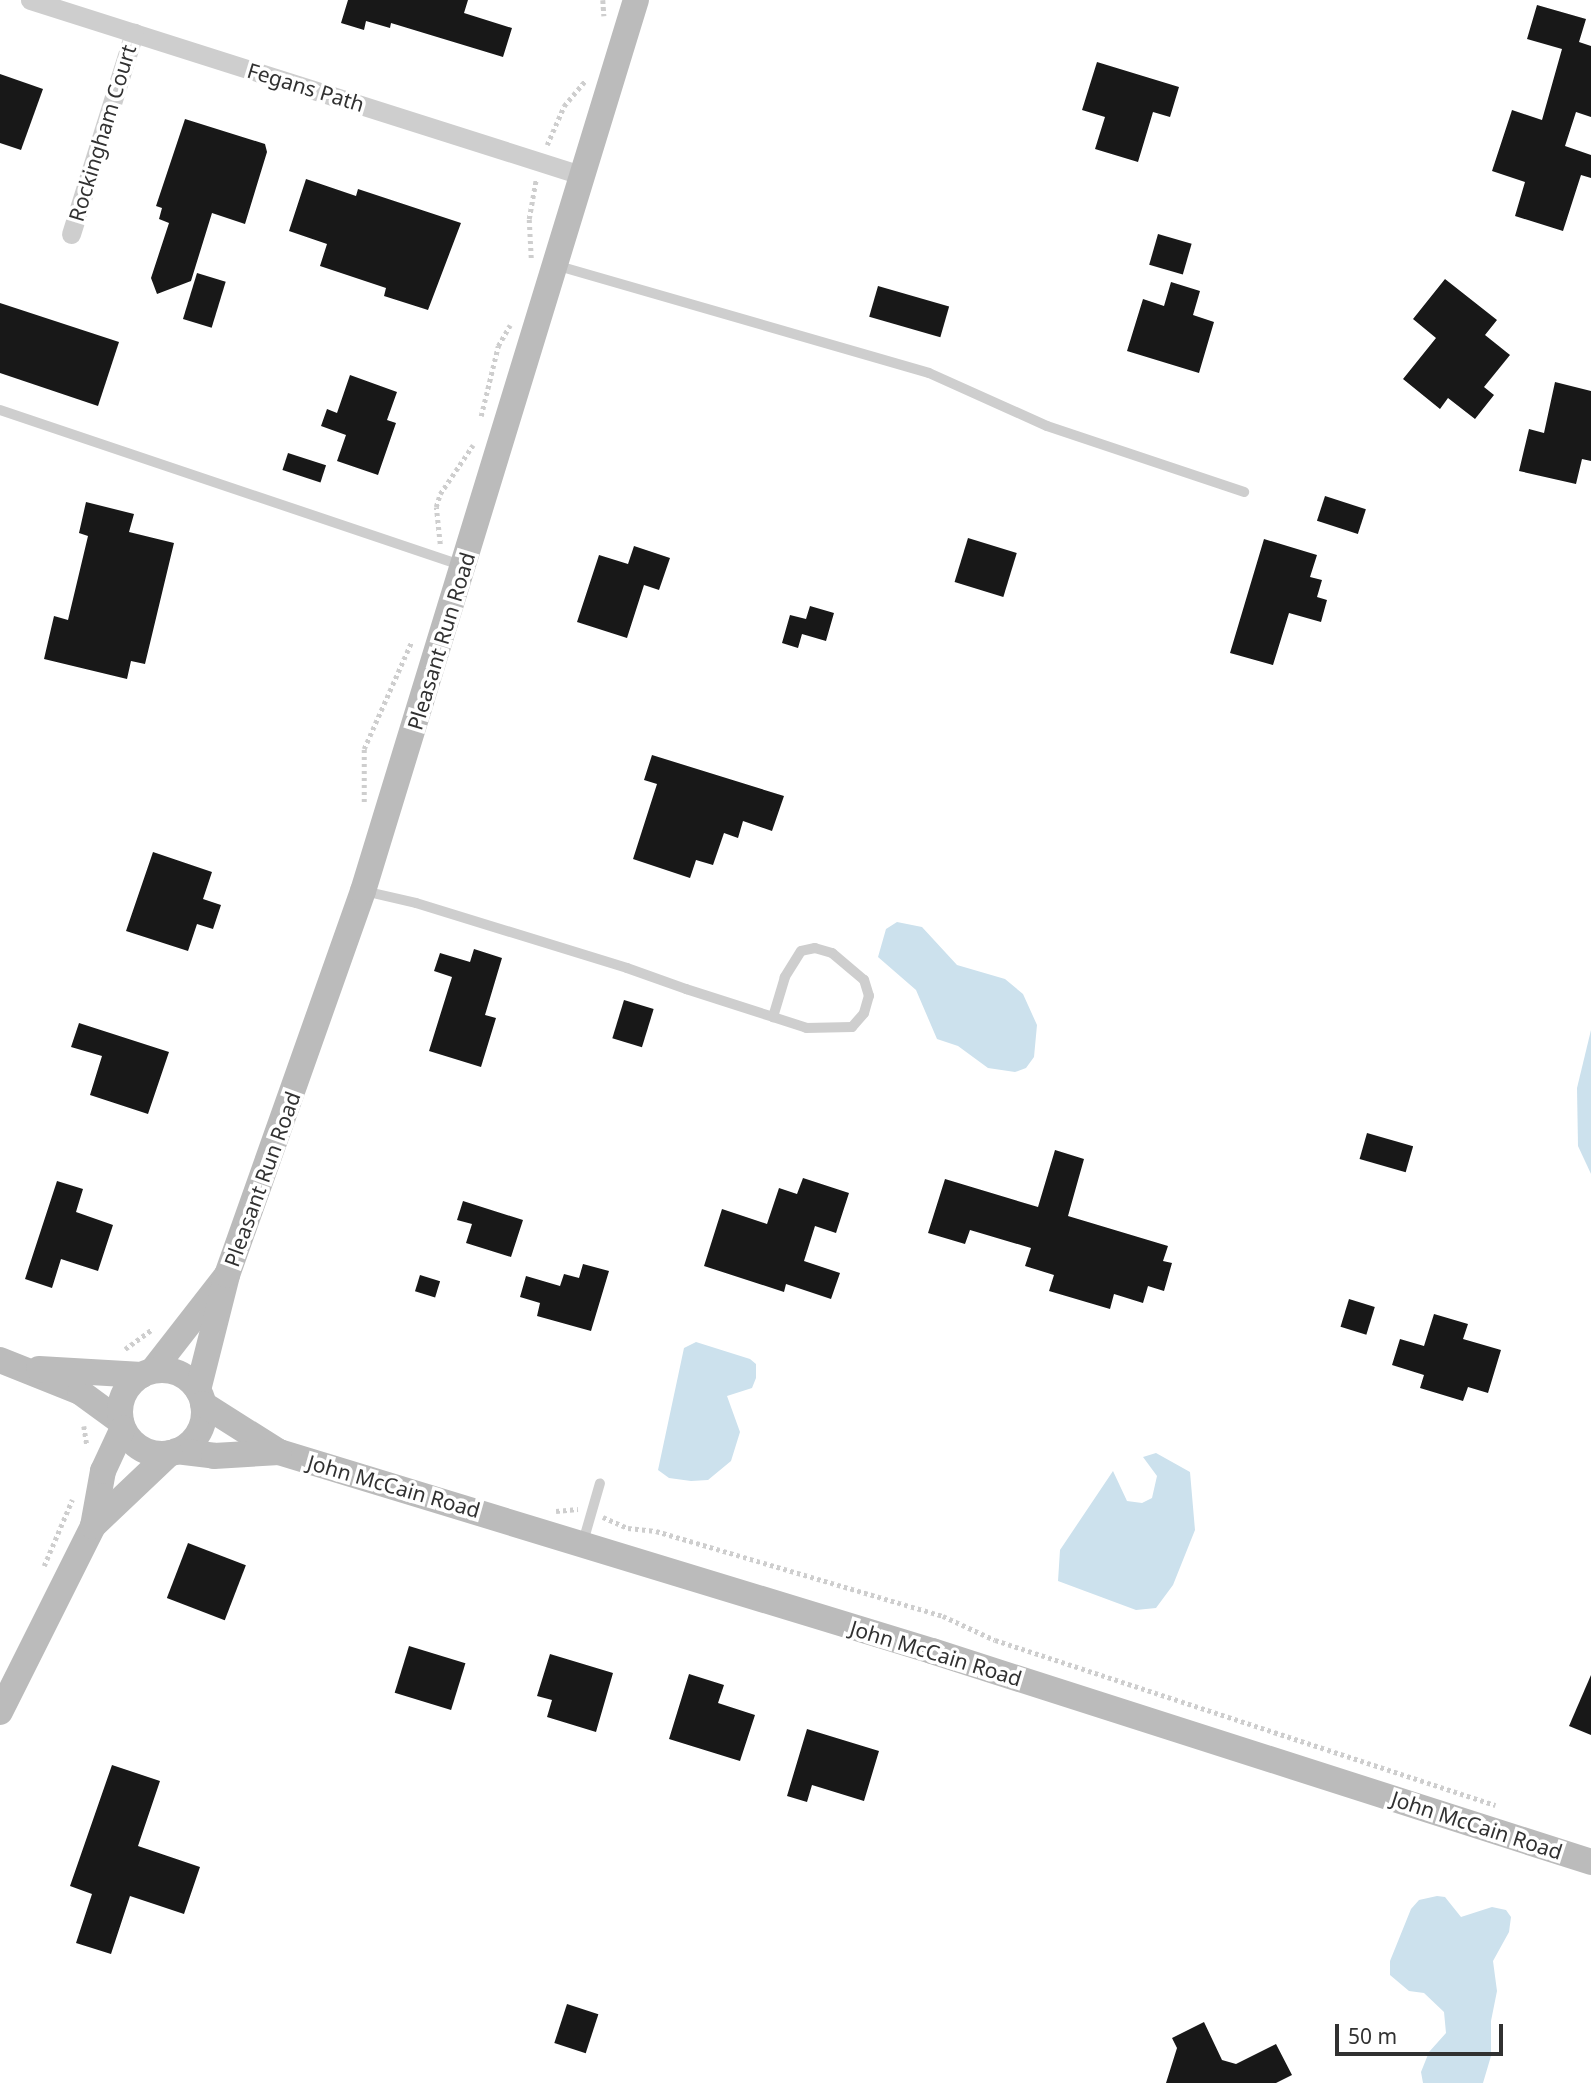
<!DOCTYPE html>
<html>
<head>
<meta charset="utf-8">
<style>
	body { margin:0 }
	#map { position:relative; width:1591px; height:2083px; overflow:hidden; background:#fff; font-family:"Noto Sans",sans-serif }
	div>[style] { position:absolute }
	.water>* { inset:0; background:#cce1ed }
	.building>* { inset:0; background:#181818; transform-origin:0 0 }
	.path>* { height:4.5px; margin-top:-2.25px; transform-origin:0; background:repeating-linear-gradient(90deg,#cecece 0 3.5px,transparent 0 7px) }
	.service>* { height:10px; margin:-5px; padding:0 5px; transform-origin:5px; border-radius:5px; background:#cecece }
	.minor>* { height:19px; margin:-9.5px; padding:0 9.5px; transform-origin:9.5px; border-radius:9.5px; background:#cecece }
	.secondary>* { height:26px; margin:-13px; padding:0 13px; transform-origin:13px; border-radius:13px; background:#bbb }
	.secondary>.ring { margin:-13px; padding:0; box-sizing:content-box; background:none; border:26px solid #bbb; border-radius:50% }
	span { translate:-50% -50%; white-space:nowrap; text-align:center; line-height:1.15; -webkit-text-stroke:7px #fff; paint-order:stroke }
	.street-label { font-size:21px; color:#313131 }
	.scale { position:absolute; left:1335px; top:2024px; width:168px; height:32px; box-sizing:border-box; border:4px solid #313131; border-top:0; padding-left:9px; font-size:21px; line-height:24px; white-space:nowrap; color:#313131; -webkit-text-stroke:5px #fff; paint-order:stroke }
</style>
</head>
<body>
<div id="map">
	<div class="water">
		<div style="clip-path:polygon(897px 922px,922px 927px,957px 965px,1005px 979px,1023px 994px,1037px 1025px,1034px 1057px,1026px 1068px,1015px 1072px,988px 1068px,958px 1046px,937px 1039px,916px 990px,878px 957px,886px 929px)"></div>
		<div style="clip-path:polygon(1591px 1030px,1591px 1174px,1578px 1146px,1577px 1088px)"></div>
		<div style="clip-path:polygon(696px 1342px,750px 1359px,756px 1364px,756px 1378px,752px 1388px,727px 1396px,740px 1432px,731px 1461px,708px 1480px,691px 1481px,669px 1478px,658px 1470px,684px 1348px)"></div>
		<div style="clip-path:polygon(1156px 1453px,1190px 1472px,1195px 1530px,1173px 1585px,1156px 1608px,1136px 1610px,1058px 1581px,1060px 1550px,1113px 1471px,1127px 1501px,1142px 1503px,1152px 1498px,1157px 1476px,1143px 1457px)"></div>
		<div style="clip-path:polygon(1437px 1896px,1445px 1897px,1461px 1917px,1492px 1907px,1506px 1910px,1511px 1917px,1509px 1932px,1493px 1961px,1497px 1991px,1491px 2021px,1491px 2056px,1483px 2083px,1423px 2083px,1421px 2072px,1429px 2052px,1446px 2033px,1444px 2012px,1424px 1993px,1409px 1991px,1390px 1975px,1390px 1961px,1411px 1909px,1419px 1900px)"></div>
	</div>
	<div class="building">
		<div style="clip-path:polygon(348px 0,468px 0,464px 13px,512px 28px,503px 57px,391px 23px,390px 28px,366px 21px,364px 30px,341px 23px)"></div>
		<div style="clip-path:polygon(1537px 5px,1586px 19px,1579px 42px,1591px 46px,1591px 117px,1576px 112px,1565px 146px,1591px 155px,1591px 178px,1581px 175px,1563px 231px,1515px 216px,1525px 182px,1492px 171px,1512px 110px,1542px 120px,1562px 49px,1527px 39px)"></div>
		<div style="clip-path:polygon(1097px 62px,1179px 87px,1170px 117px,1153px 112px,1138px 162px,1095px 149px,1105px 117px,1082px 110px)"></div>
		<div style="clip-path:polygon(0 74px,43px 89px,21px 150px,0 143px)"></div>
		<div style="clip-path:polygon(185px 119px,265px 144px,267px 152px,245px 224px,212px 213px,191px 281px,157px 294px,151px 278px,169px 223px,159px 219px,162px 208px,156px 206px)"></div>
		<div style="clip-path:polygon(306px 179px,356px 196px,358px 189px,461px 223px,428px 310px,384px 296px,386px 288px,320px 266px,327px 244px,289px 231px)"></div>
		<div style="left:1158px;top:234px;width:35px;height:32px;rotate:16deg"></div>
		<div style="left:197px;top:273px;width:30px;height:48px;rotate:17deg"></div>
		<div style="clip-path:polygon(1445px 279px,1497px 320px,1485px 335px,1510px 355px,1484px 387px,1494px 395px,1475px 419px,1448px 398px,1440px 409px,1403px 379px,1436px 338px,1413px 319px)"></div>
		<div style="clip-path:polygon(1171px 282px,1200px 291px,1193px 315px,1214px 322px,1199px 373px,1127px 351px,1143px 299px,1164px 306px)"></div>
		<div style="left:878px;top:286px;width:74px;height:32px;rotate:16deg"></div>
		<div style="clip-path:polygon(0 303px,119px 342px,98px 406px,0 373px)"></div>
		<div style="clip-path:polygon(350px 375px,397px 392px,387px 420px,396px 423px,378px 475px,337px 461px,346px 435px,321px 426px,327px 409px,337px 413px)"></div>
		<div style="clip-path:polygon(1555px 382px,1591px 391px,1591px 461px,1582px 459px,1576px 484px,1519px 471px,1529px 429px,1544px 433px)"></div>
		<div style="left:288px;top:453px;width:40px;height:18px;rotate:18deg"></div>
		<div style="left:1325px;top:496px;width:43px;height:26px;rotate:18deg"></div>
		<div style="clip-path:polygon(86px 502px,134px 514px,129px 532px,174px 543px,145px 664px,131px 661px,127px 679px,44px 659px,54px 616px,68px 620px,88px 536px,79px 533px)"></div>
		<div style="left:968px;top:538px;width:51px;height:46px;rotate:17deg"></div>
		<div style="clip-path:polygon(1264px 539px,1317px 555px,1310px 577px,1322px 580px,1317px 597px,1327px 600px,1321px 622px,1289px 613px,1273px 665px,1230px 653px)"></div>
		<div style="clip-path:polygon(634px 546px,670px 558px,659px 590px,644px 585px,627px 638px,577px 622px,599px 555px,628px 564px)"></div>
		<div style="clip-path:polygon(810px 606px,834px 613px,826px 641px,802px 634px,798px 648px,782px 643px,790px 615px,806px 619px)"></div>
		<div style="clip-path:polygon(652px 755px,784px 796px,772px 831px,743px 821px,738px 838px,724px 833px,713px 865px,696px 860px,690px 878px,633px 859px,657px 784px,644px 780px)"></div>
		<div style="clip-path:polygon(153px 852px,212px 872px,203px 899px,221px 905px,213px 929px,197px 924px,188px 951px,126px 931px)"></div>
		<div style="clip-path:polygon(474px 949px,502px 958px,485px 1015px,496px 1018px,481px 1067px,429px 1051px,452px 977px,434px 971px,440px 953px,470px 962px)"></div>
		<div style="left:624px;top:1000px;width:31px;height:40px;rotate:17deg"></div>
		<div style="clip-path:polygon(79px 1023px,169px 1052px,148px 1114px,90px 1095px,102px 1056px,71px 1047px)"></div>
		<div style="left:1367px;top:1133px;width:48px;height:27px;rotate:16deg"></div>
		<div style="clip-path:polygon(1055px 1150px,1084px 1159px,1068px 1216px,1168px 1246px,1163px 1261px,1172px 1263px,1164px 1291px,1148px 1286px,1143px 1303px,1114px 1294px,1110px 1309px,1049px 1291px,1054px 1275px,1025px 1266px,1031px 1248px,970px 1230px,965px 1244px,928px 1233px,945px 1179px,1038px 1207px)"></div>
		<div style="clip-path:polygon(803px 1178px,849px 1193px,836px 1233px,815px 1226px,804px 1261px,840px 1273px,831px 1299px,786px 1284px,784px 1292px,704px 1266px,722px 1209px,767px 1224px,779px 1188px,797px 1194px)"></div>
		<div style="clip-path:polygon(57px 1181px,83px 1189px,76px 1212px,113px 1225px,98px 1271px,61px 1259px,52px 1288px,25px 1279px)"></div>
		<div style="clip-path:polygon(463px 1201px,523px 1220px,511px 1257px,466px 1243px,472px 1224px,457px 1220px)"></div>
		<div style="clip-path:polygon(583px 1264px,609px 1271px,591px 1331px,537px 1316px,540px 1303px,520px 1297px,526px 1276px,560px 1286px,564px 1274px,579px 1278px)"></div>
		<div style="left:420px;top:1275px;width:21px;height:17px;rotate:17deg"></div>
		<div style="left:1349px;top:1299px;width:27px;height:29px;rotate:17deg"></div>
		<div style="clip-path:polygon(1434px 1314px,1468px 1324px,1463px 1339px,1501px 1350px,1488px 1393px,1468px 1387px,1463px 1401px,1420px 1388px,1424px 1375px,1392px 1365px,1400px 1339px,1424px 1346px)"></div>
		<div style="left:188px;top:1543px;width:62px;height:59px;rotate:21deg"></div>
		<div style="left:409px;top:1646px;width:59px;height:49px;rotate:17deg"></div>
		<div style="clip-path:polygon(550px 1654px,613px 1673px,596px 1732px,547px 1717px,552px 1700px,537px 1696px)"></div>
		<div style="clip-path:polygon(689px 1674px,724px 1685px,718px 1703px,755px 1715px,740px 1761px,669px 1739px)"></div>
		<div style="clip-path:polygon(1591px 1675px,1591px 1735px,1569px 1726px)"></div>
		<div style="clip-path:polygon(807px 1729px,879px 1751px,864px 1801px,812px 1785px,807px 1802px,787px 1796px)"></div>
		<div style="clip-path:polygon(112px 1765px,160px 1781px,138px 1846px,200px 1867px,184px 1914px,130px 1896px,111px 1954px,76px 1943px,92px 1894px,70px 1886px)"></div>
		<div style="left:567px;top:2004px;width:33px;height:41px;rotate:18deg"></div>
		<div style="clip-path:polygon(1204px 2022px,1222px 2060px,1236px 2064px,1276px 2044px,1292px 2075px,1276px 2083px,1166px 2083px,1177px 2048px,1172px 2038px)"></div>
	</div>
	<div class="path">
		<div style="left:603px;top:0;width:16px;rotate:86deg"></div>
		<div style="left:547px;top:145px;width:43px;rotate:-66.4deg"></div>
		<div style="left:564px;top:106px;width:33px;rotate:-50deg"></div>
		<div style="left:531px;top:258px;width:39px;rotate:-93deg"></div>
		<div style="left:529px;top:219px;width:40px;rotate:-80deg"></div>
		<div style="left:481px;top:416px;width:72px;rotate:-76.3deg"></div>
		<div style="left:498px;top:346px;width:24px;rotate:-60deg"></div>
		<div style="left:440px;top:544px;width:37px;rotate:-96deg"></div>
		<div style="left:436px;top:507px;width:14px;rotate:-73deg"></div>
		<div style="left:440px;top:494px;width:59px;rotate:-56deg"></div>
		<div style="left:364px;top:802px;width:53px;rotate:-90deg"></div>
		<div style="left:364px;top:749px;width:116px;rotate:-66.1deg"></div>
		<div style="left:125px;top:1349px;width:32px;rotate:-36deg"></div>
		<div style="left:84px;top:1426px;width:19px;rotate:81deg"></div>
		<div style="left:556px;top:1511px;width:22px;rotate:-5deg"></div>
		<div style="left:603px;top:1517px;width:27px;rotate:24deg"></div>
		<div style="left:628px;top:1528px;width:28px;rotate:6deg"></div>
		<div style="left:656px;top:1531px;width:299px;rotate:16.5deg"></div>
		<div style="left:943px;top:1616px;width:57px;rotate:24.8deg"></div>
		<div style="left:995px;top:1640px;width:527px;rotate:18.26deg"></div>
		<div style="left:44px;top:1566px;width:72px;rotate:-67deg"></div>
	</div>
	<div class="service">
		<div style="left:555px;top:265px;width:389px;rotate:16.1deg"></div>
		<div style="left:929px;top:373px;width:129px;rotate:24.2deg"></div>
		<div style="left:1047px;top:426px;width:208px;rotate:18.5deg"></div>
		<div style="left:0;top:410px;width:485px;rotate:18.6deg"></div>
		<div style="left:364px;top:891px;width:53px;rotate:13deg"></div>
		<div style="left:416px;top:903px;width:221px;rotate:17.1deg"></div>
		<div style="left:627px;top:968px;width:63px;rotate:19.6deg"></div>
		<div style="left:686px;top:989px;width:91px;rotate:17.8deg"></div>
		<div style="left:773px;top:1017px;width:35px;rotate:18deg"></div>
		<div style="left:806px;top:1028px;width:46px;rotate:-1.2deg"></div>
		<div style="left:852px;top:1027px;width:18px;rotate:-49deg"></div>
		<div style="left:864px;top:1013px;width:18px;rotate:-74deg"></div>
		<div style="left:869px;top:996px;width:17px;rotate:-107deg"></div>
		<div style="left:864px;top:980px;width:42px;rotate:-139.8deg"></div>
		<div style="left:832px;top:953px;width:18px;rotate:-164deg"></div>
		<div style="left:815px;top:948px;width:14px;rotate:168deg"></div>
		<div style="left:801px;top:951px;width:31px;rotate:122deg"></div>
		<div style="left:785px;top:977px;width:42px;rotate:106.7deg"></div>
		<div style="left:583px;top:1542px;width:61px;rotate:-73.9deg"></div>
	</div>
	<div class="minor">
		<div style="left:30px;top:0;width:578px;rotate:17.62deg"></div>
		<div style="left:71px;top:234px;width:211px;rotate:-72.6deg"></div>
	</div>
	<div class="secondary">
		<div style="left:0;top:1360px;width:86px;rotate:21.8deg"></div>
		<div style="left:80px;top:1392px;width:51px;rotate:36.2deg"></div>
		<div style="left:39px;top:1369px;width:103px;rotate:3.3deg"></div>
		<div style="left:153px;top:1370px;width:120px;rotate:-52.1deg"></div>
		<div class="ring" style="left:120px;top:1370px;width:58px;height:58px"></div>
		<div style="left:198px;top:1390px;width:119px;rotate:-75.8deg"></div>
		<div style="left:227px;top:1275px;width:407px;rotate:-70.5deg"></div>
		<div style="left:363px;top:891px;width:932px;rotate:-72.97deg"></div>
		<div style="left:203px;top:1404px;width:90px;rotate:32.3deg"></div>
		<div style="left:279px;top:1452px;width:683px;rotate:16.95deg"></div>
		<div style="left:932px;top:1651px;width:692px;rotate:17.75deg"></div>
		<div style="left:176px;top:1451px;width:38px;rotate:7deg"></div>
		<div style="left:214px;top:1456px;width:65px;rotate:-3.5deg"></div>
		<div style="left:93px;top:1526px;width:56px;rotate:-79.7deg"></div>
		<div style="left:103px;top:1471px;width:47px;rotate:-65.1deg"></div>
		<div style="left:0;top:1712px;width:208px;rotate:-63.4deg"></div>
		<div style="left:93px;top:1526px;width:106px;rotate:-43.5deg"></div>
	</div>
	<div class="street-label">
		<span style="left:306px;top:87px;rotate:17deg">Fegans Path</span>
		<span style="left:102px;top:133px;rotate:-73deg">Rockingham Court</span>
		<span style="left:441px;top:641px;rotate:-73deg">Pleasant Run Road</span>
		<span style="left:262px;top:1179px;rotate:-70deg">Pleasant Run Road</span>
		<span style="left:394px;top:1486px;rotate:16deg">John McCain Road</span>
		<span style="left:936px;top:1653px;rotate:17deg">John McCain Road</span>
		<span style="left:1477px;top:1825px;rotate:18deg">John McCain Road</span>
	</div>
	<div class="scale">50 m</div>
</div>
</body>
</html>
